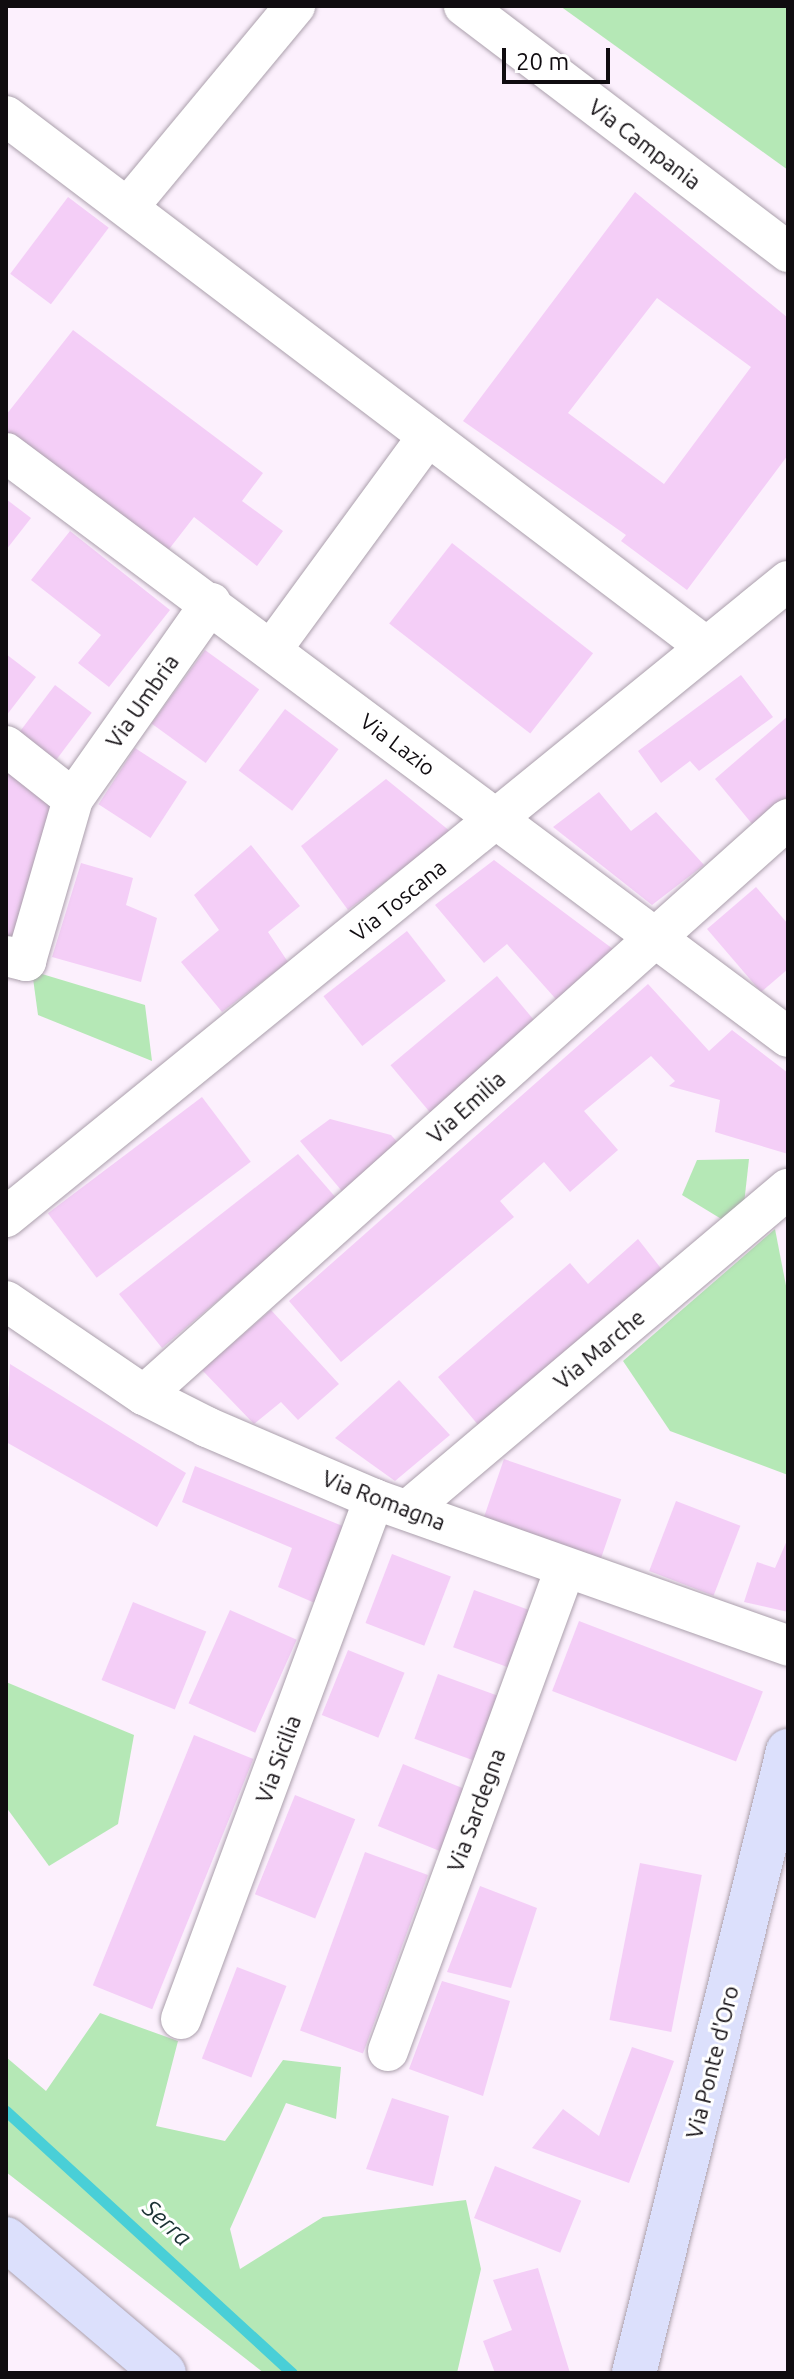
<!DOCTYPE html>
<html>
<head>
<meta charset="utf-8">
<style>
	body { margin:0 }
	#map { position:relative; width:794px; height:2379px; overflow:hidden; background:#fcf0fd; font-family:Ubuntu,sans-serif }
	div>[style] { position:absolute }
	.green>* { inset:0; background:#b5e8b6 }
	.stream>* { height:11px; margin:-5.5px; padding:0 5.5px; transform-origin:5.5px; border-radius:5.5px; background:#49cfd7 }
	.building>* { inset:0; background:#f4cef7; transform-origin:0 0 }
	.roads { filter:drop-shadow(0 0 2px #aba0ac) drop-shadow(0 0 2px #aba0ac) }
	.minor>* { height:40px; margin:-20px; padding:0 20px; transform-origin:20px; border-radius:20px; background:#fff }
	.major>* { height:44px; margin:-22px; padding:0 22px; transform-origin:22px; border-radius:22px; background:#dce0fc }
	span { translate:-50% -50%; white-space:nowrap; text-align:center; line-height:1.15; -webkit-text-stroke:6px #fff; paint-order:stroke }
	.street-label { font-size:22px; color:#100c10 }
	.water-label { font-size:24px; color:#1a3133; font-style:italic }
	.frame { position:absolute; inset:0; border:8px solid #100c10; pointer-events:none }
	.scale { position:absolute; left:502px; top:48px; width:108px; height:36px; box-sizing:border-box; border:4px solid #100c10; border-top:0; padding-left:10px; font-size:24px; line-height:28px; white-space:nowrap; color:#100c10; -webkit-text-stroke:6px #fff; paint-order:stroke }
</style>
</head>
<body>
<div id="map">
	<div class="green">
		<div style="clip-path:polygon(560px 6px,788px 6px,788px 170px)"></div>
		<div style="clip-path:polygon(32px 971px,145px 1005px,152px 1061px,38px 1015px)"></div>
		<div style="clip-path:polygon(749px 1159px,741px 1231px,682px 1195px,697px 1160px)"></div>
		<div style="clip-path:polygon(775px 1229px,788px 1296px,788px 1475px,670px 1431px,623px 1361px)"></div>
		<div style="clip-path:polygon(6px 1682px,134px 1735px,118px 1824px,49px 1866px,6px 1807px)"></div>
		<div style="clip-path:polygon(100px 2013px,178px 2041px,156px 2126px,225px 2141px,283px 2060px,341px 2067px,336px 2119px,286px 2103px,230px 2229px,240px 2269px,323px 2217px,466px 2200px,481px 2269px,457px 2373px,264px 2373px,6px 2172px,6px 2057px,46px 2091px)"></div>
	</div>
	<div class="stream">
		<div style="left:6px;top:2111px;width:388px;rotate:42.5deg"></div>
	</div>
	<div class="building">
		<div style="clip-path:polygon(evenodd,635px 192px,788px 318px,788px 455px,687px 590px,621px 541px,626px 535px,463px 421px,635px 192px,657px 298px,751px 367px,664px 484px,568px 413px,657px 298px)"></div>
		<div style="left:68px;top:197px;width:51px;height:96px;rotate:37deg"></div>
		<div style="clip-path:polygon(73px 330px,263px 473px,242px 501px,283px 531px,257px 566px,194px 517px,166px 553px,6px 434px,6px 415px)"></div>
		<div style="clip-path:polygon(6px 499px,31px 518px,6px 550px)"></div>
		<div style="clip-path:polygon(70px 531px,170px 610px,109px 687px,78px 663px,101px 635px,31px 580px)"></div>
		<div style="left:452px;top:543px;width:179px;height:102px;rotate:38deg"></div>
		<div style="left:205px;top:650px;width:67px;height:91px;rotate:36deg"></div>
		<div style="clip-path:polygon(6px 654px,36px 677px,6px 716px)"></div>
		<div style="clip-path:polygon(741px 675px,773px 717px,699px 771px,690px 761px,661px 783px,638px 751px)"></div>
		<div style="left:55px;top:685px;width:46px;height:63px;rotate:37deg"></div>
		<div style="left:285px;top:709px;width:67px;height:77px;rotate:37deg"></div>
		<div style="clip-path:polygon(788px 716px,788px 796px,753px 825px,715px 779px)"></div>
		<div style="left:135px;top:748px;width:62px;height:67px;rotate:33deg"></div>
		<div style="clip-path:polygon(6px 770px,53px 807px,14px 944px,6px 941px)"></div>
		<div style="clip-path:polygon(386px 779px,451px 832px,348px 910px,301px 846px)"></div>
		<div style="clip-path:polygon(599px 792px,631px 831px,656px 812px,704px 865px,652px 905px,553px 827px)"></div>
		<div style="clip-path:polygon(251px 845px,300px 906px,268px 932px,288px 962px,222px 1012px,181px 962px,219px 930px,194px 895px)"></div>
		<div style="clip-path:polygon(494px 860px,621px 955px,562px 1006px,507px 944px,484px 963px,435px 905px)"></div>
		<div style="clip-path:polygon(81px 863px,133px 878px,126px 905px,157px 918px,141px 982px,52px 957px)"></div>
		<div style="clip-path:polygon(756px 887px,788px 924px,788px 969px,761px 992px,707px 929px)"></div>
		<div style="left:407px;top:931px;width:63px;height:106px;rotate:52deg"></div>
		<div style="left:497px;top:976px;width:70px;height:139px;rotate:50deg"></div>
		<div style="clip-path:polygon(648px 984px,709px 1051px,732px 1030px,788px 1073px,788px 1154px,715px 1132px,720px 1100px,669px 1086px,675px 1081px,651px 1056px,584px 1111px,618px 1150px,570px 1192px,544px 1162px,500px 1201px,514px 1217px,341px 1362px,289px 1301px)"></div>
		<div style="left:202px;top:1097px;width:81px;height:193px;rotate:53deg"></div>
		<div style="clip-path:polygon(330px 1119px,391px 1135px,402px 1147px,346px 1196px,300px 1141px)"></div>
		<div style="clip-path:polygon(298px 1154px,337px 1199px,162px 1348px,119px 1294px)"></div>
		<div style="clip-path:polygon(638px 1239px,663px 1271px,479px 1426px,438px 1377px,570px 1263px,588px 1284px)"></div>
		<div style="clip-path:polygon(271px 1310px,339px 1384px,298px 1420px,281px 1402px,254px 1424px,202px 1370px)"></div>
		<div style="clip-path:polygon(10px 1364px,186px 1473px,157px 1527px,6px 1442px)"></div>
		<div style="clip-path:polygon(399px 1380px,450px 1435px,395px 1481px,335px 1438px)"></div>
		<div style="left:504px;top:1459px;width:124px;height:63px;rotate:19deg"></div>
		<div style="clip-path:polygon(195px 1466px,350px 1529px,317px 1604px,278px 1587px,292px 1548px,182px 1502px)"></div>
		<div style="left:676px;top:1501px;width:69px;height:75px;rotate:21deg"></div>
		<div style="clip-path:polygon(788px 1538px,788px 1612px,744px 1602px,757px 1562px,775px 1568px)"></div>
		<div style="left:392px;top:1554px;width:63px;height:74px;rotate:21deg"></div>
		<div style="left:474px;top:1590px;width:65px;height:61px;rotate:20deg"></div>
		<div style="left:133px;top:1602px;width:79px;height:84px;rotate:22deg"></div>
		<div style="left:230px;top:1610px;width:73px;height:102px;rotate:24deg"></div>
		<div style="left:579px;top:1621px;width:197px;height:75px;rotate:21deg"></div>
		<div style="left:348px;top:1650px;width:61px;height:70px;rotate:22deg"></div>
		<div style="left:438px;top:1674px;width:63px;height:69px;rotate:20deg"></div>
		<div style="left:194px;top:1735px;width:64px;height:270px;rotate:22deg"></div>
		<div style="left:403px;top:1764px;width:68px;height:67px;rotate:22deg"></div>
		<div style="left:295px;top:1795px;width:65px;height:107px;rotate:22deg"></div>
		<div style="left:365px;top:1852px;width:67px;height:190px;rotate:20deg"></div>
		<div style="left:640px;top:1863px;width:63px;height:160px;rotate:11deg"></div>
		<div style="clip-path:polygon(480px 1886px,537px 1908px,511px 1988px,447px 1972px)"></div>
		<div style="left:237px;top:1967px;width:53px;height:98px;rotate:21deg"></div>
		<div style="clip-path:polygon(442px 1981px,510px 2001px,483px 2096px,409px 2069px)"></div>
		<div style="clip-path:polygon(632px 2047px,674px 2061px,629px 2183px,532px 2148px,563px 2109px,599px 2136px)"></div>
		<div style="clip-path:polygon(392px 2098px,449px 2116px,433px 2186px,366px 2169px)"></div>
		<div style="left:495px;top:2166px;width:93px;height:56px;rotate:22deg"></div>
		<div style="clip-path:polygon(538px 2268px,570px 2373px,495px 2373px,483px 2341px,512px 2330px,493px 2280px)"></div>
	</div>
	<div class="roads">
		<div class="minor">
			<div style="left:464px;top:6px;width:407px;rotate:37.2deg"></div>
			<div style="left:6px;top:116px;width:877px;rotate:37.17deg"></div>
			<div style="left:129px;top:206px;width:260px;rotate:-50.3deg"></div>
			<div style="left:6px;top:453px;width:976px;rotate:36.75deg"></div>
			<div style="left:272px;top:649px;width:264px;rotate:-53.8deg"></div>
			<div style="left:6px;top:746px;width:85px;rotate:38.3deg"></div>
			<div style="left:6px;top:956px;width:21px;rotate:14deg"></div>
			<div style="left:26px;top:961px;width:169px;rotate:-73.8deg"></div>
			<div style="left:73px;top:799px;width:240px;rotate:-54.9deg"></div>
			<div style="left:6px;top:1217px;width:1008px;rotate:-39.12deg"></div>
			<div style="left:6px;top:1301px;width:167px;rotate:34.3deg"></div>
			<div style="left:144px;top:1395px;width:71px;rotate:26.9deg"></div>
			<div style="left:207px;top:1427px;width:182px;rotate:23.3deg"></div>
			<div style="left:374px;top:1499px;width:439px;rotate:19.5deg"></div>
			<div style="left:144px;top:1395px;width:864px;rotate:-41.81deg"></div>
			<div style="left:409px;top:1509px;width:496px;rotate:-40.2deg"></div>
			<div style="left:181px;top:2019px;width:555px;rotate:-69.64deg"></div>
			<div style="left:388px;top:2051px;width:513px;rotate:-69.84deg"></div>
		</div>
		<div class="major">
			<div style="left:6px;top:2239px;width:207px;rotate:40.3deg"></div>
			<div style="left:634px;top:2373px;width:641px;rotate:-76.09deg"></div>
		</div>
	</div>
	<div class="street-label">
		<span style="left:645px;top:144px;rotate:37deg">Via Campania</span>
		<span style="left:142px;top:701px;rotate:-55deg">Via Umbria</span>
		<span style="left:398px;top:744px;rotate:37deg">Via Lazio</span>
		<span style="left:398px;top:900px;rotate:-39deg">Via Toscana</span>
		<span style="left:466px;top:1107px;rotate:-42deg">Via Emilia</span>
		<span style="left:599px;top:1349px;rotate:-40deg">Via Marche</span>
		<span style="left:384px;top:1500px;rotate:21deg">Via Romagna</span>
		<span style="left:278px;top:1759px;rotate:-70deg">Via Sicilia</span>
		<span style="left:476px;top:1810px;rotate:-70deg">Via Sardegna</span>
		<span style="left:712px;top:2062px;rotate:-76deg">Via Ponte d'Oro</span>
	</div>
	<div class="water-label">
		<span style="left:167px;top:2223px;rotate:42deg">Serra</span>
	</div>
	<div class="frame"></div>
	<div class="scale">20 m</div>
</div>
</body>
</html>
